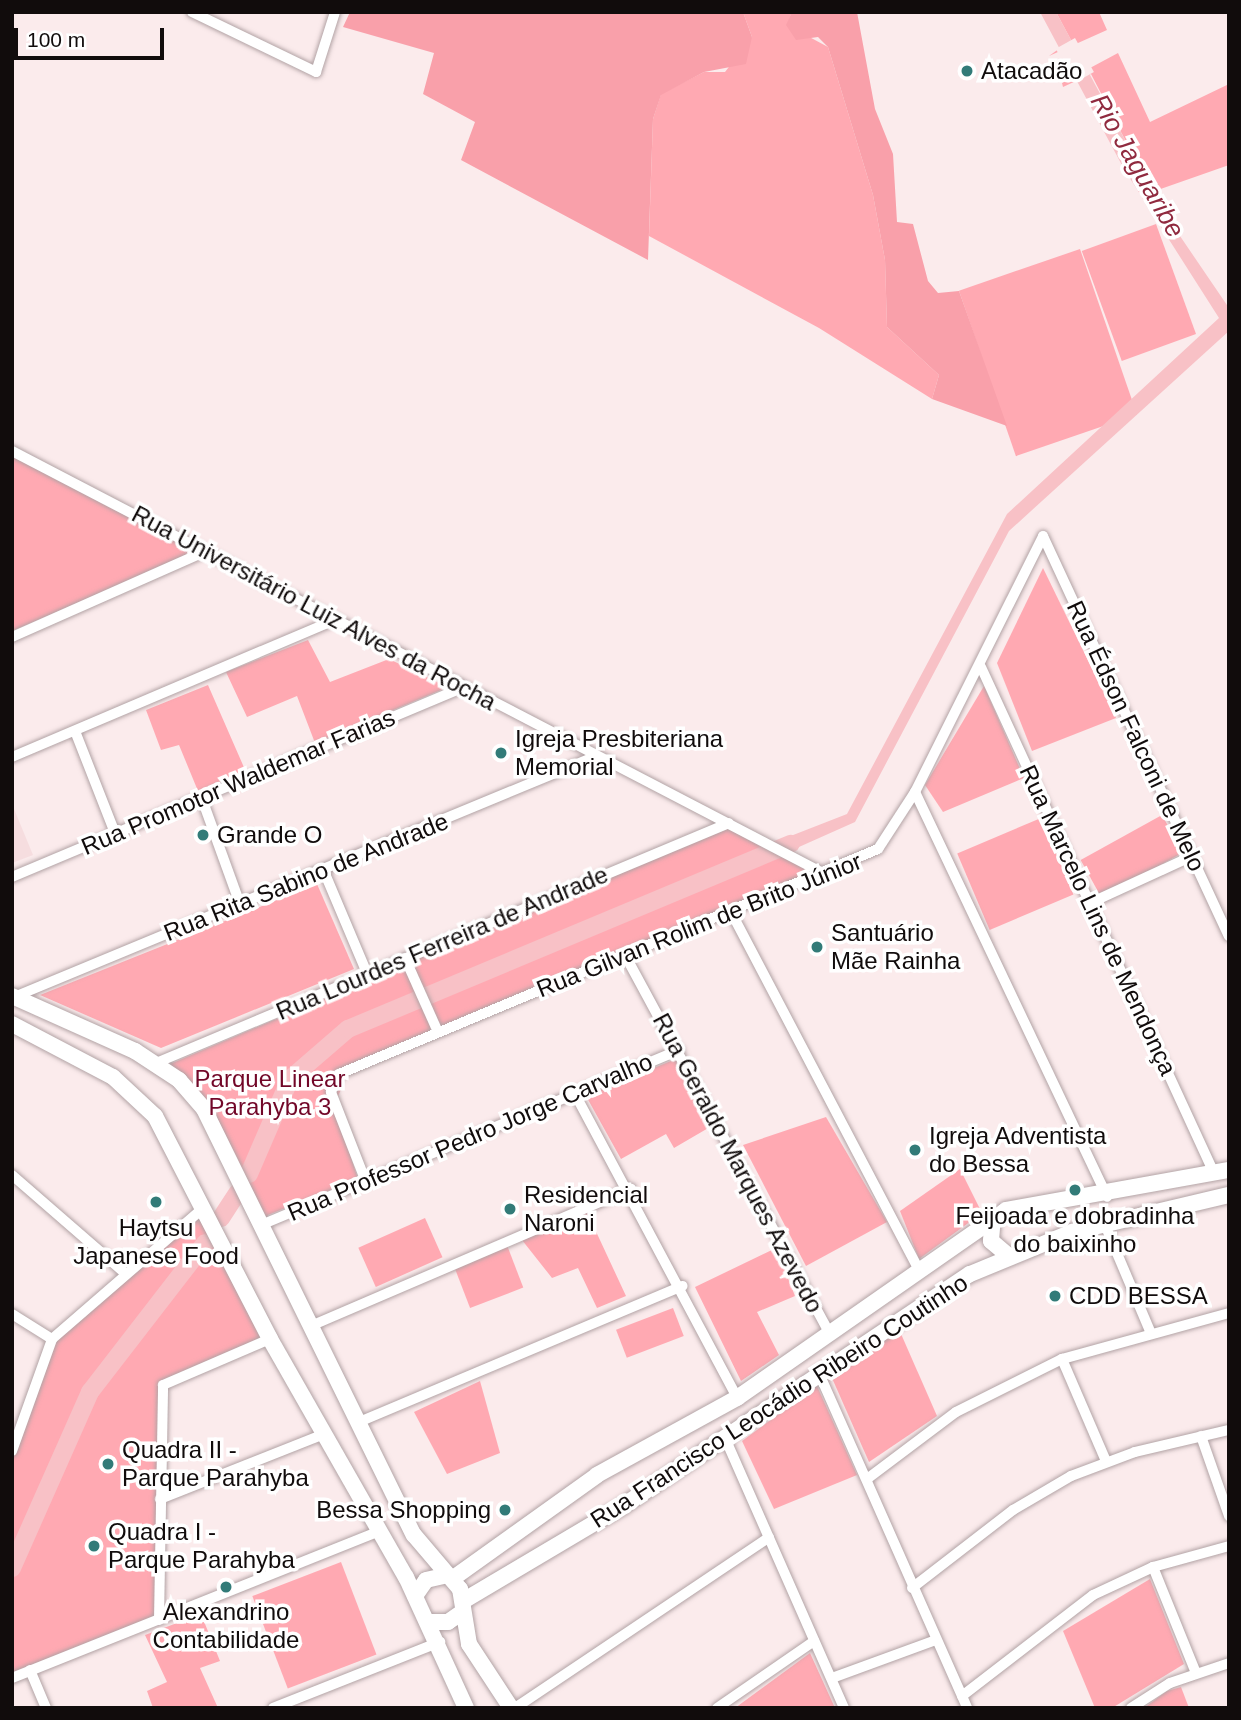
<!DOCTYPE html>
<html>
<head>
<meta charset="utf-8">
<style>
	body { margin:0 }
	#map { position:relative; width:1241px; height:1720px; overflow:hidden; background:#fbebec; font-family:Arial,sans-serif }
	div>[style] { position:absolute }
	.built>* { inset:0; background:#f6dddf }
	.green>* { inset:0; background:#ffa9b2; transform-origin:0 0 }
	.forest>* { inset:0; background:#f9a0aa }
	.water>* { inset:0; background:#f8c1c6 }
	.pier>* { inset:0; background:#fbebec; transform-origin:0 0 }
	.river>* { height:18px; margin:-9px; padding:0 9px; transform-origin:9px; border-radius:9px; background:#f8c1c6 }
	.roads { filter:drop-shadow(0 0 2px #b2a3a5) drop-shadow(0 0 2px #b2a3a5) }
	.minor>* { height:10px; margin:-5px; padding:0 5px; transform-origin:5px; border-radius:5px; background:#fff }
	.secondary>* { height:16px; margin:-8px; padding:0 8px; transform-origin:8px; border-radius:8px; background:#fff }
	.dots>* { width:19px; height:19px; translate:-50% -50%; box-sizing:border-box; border:4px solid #fff; border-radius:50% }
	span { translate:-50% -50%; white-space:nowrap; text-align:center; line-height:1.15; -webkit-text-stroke:7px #fff; paint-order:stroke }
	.poi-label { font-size:24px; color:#110c0c }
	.left { translate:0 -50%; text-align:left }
	.right { translate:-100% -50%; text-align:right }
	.street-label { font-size:24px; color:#110c0c }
	.park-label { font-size:24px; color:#720728 }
	.water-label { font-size:26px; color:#902a3f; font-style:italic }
	.frame { position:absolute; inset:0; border:14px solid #110c0c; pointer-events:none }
	.scale { position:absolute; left:14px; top:28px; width:150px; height:32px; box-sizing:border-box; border:4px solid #110c0c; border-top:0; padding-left:9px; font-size:21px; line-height:24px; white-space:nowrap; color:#110c0c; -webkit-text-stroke:5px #fff; paint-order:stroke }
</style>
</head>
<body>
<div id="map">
	<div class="built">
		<div style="clip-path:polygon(12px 804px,33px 855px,12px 863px)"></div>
	</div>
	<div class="green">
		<div style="clip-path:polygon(743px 12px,792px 12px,787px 25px,828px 47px,873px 195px,885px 260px,887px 327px,939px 375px,932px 399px,819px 328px,649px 236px,653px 119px,661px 94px,704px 72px,725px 72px,752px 37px)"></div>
		<div style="clip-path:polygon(1056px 12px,1099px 12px,1107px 30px,1049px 56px,1071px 40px)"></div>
		<div style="clip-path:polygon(1118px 53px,1150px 122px,1229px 84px,1229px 165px,1152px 192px,1091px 74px,1063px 87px,1062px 83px)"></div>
		<div style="left:1156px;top:224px;width:117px;height:79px;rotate:70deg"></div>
		<div style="left:1080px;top:249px;width:175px;height:128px;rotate:71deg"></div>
		<div style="clip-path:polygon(12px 454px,200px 551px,12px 631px)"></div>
		<div style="clip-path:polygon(1043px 568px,1116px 718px,1032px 751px,997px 663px)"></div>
		<div style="clip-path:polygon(308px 640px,330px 682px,389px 659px,448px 687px,315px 743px,297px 696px,247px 717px,226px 672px)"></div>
		<div style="clip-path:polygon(208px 685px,246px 772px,198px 791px,179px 745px,161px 750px,146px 710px)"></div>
		<div style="clip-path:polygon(984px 686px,1024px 778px,943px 812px,925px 785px)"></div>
		<div style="left:1162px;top:815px;width:43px;height:93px;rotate:61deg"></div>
		<div style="left:1041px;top:818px;width:83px;height:91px;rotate:67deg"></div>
		<div style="clip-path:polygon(727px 828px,822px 875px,347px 1075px,334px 1106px,358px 1179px,268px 1215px,261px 1225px,204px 1108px,163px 1067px)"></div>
		<div style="clip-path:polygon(317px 884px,354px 969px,161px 1048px,40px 995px)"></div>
		<div style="clip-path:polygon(678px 1058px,710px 1127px,674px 1148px,666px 1134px,621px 1159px,586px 1096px)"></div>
		<div style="clip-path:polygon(826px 1117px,887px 1222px,806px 1266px,743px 1145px)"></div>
		<div style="clip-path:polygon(960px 1169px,982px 1213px,919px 1259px,900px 1211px)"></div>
		<div style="clip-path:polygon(586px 1210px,626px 1296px,597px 1308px,578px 1268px,552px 1278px,522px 1240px)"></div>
		<div style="clip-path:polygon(203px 1212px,269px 1337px,160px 1382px,157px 1621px,12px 1678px,12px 1462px,51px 1341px)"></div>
		<div style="left:425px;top:1218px;width:43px;height:73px;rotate:66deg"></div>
		<div style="left:505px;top:1240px;width:51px;height:57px;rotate:69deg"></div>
		<div style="clip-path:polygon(776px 1248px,795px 1296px,757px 1312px,779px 1355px,741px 1381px,695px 1287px)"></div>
		<div style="left:673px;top:1308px;width:30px;height:61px;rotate:69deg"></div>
		<div style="clip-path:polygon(898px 1327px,937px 1416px,869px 1462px,832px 1378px)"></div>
		<div style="clip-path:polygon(480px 1381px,500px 1453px,447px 1474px,414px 1412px)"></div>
		<div style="clip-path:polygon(817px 1386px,857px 1475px,774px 1509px,742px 1441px)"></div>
		<div style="left:341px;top:1562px;width:99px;height:95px;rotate:69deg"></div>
		<div style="clip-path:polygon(1150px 1579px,1184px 1664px,1112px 1708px,1095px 1708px,1063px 1631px)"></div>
		<div style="clip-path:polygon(201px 1614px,220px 1661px,200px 1668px,218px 1708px,153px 1708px,147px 1691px,167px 1682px,145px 1635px)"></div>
		<div style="clip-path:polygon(810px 1653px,835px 1708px,735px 1708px)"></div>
		<div style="clip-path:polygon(1181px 1687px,1189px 1708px,1144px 1708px,1167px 1691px)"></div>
	</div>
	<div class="forest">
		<div style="clip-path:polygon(350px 12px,743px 12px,752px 37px,746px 64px,704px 72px,661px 95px,653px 119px,648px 260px,461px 160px,475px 122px,423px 94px,434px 53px,343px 27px)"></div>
		<div style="clip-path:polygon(792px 12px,857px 12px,875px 109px,893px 154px,897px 222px,913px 224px,928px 281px,938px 293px,959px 291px,1007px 426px,932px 399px,939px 375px,887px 327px,885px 260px,873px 195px,828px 47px,818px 37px,796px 40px,786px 25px)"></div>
	</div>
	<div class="water">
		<div style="clip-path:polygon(1040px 12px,1056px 12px,1165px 214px,1229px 308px,1229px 331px,1009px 531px,855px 822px,781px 855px,765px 846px,847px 814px,1007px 514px,1219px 318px,1124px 169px)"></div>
	</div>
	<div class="pier">
		<div style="left:1075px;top:38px;width:39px;height:22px;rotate:61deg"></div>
	</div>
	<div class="river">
		<div style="left:249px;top:1174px;width:103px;rotate:-66.7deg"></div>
		<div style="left:290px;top:1079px;width:77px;rotate:-40.8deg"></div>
		<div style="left:348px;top:1029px;width:480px;rotate:-22.7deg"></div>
		<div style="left:221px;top:1218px;width:30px;rotate:-57deg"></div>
		<div style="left:12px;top:1568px;width:193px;rotate:-66.1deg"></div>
		<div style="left:90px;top:1392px;width:188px;rotate:-52.3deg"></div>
	</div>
	<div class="roads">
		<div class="minor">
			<div style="left:192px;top:12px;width:138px;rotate:25.8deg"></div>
			<div style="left:316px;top:72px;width:63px;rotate:-72.4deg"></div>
			<div style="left:12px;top:451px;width:916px;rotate:27.49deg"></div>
			<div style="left:1043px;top:536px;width:441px;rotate:65.1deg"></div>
			<div style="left:12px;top:637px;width:212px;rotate:-23.9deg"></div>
			<div style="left:981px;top:667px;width:557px;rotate:65.28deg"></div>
			<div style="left:75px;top:731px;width:110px;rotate:68.6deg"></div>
			<div style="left:12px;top:757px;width:350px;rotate:-23deg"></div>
			<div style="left:915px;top:792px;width:448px;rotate:64.6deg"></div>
			<div style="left:202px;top:799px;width:112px;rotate:70.1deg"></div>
			<div style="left:323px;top:869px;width:113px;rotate:67.1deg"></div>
			<div style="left:12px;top:877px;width:489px;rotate:-22.8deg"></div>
			<div style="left:1090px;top:903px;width:112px;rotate:-24.7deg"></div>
			<div style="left:730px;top:910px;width:409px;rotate:62.3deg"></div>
			<div style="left:625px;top:955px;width:431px;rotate:61.6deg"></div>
			<div style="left:405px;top:958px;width:81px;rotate:66deg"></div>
			<div style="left:14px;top:997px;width:630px;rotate:-22.49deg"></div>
			<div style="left:156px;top:1063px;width:621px;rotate:-22.73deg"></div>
			<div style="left:575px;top:1094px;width:344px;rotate:61.9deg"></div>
			<div style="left:12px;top:1175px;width:151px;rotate:41deg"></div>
			<div style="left:366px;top:1182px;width:97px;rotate:-111.3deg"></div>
			<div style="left:331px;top:1092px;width:20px;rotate:-66deg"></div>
			<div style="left:339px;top:1074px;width:584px;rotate:-22.66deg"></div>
			<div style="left:878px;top:849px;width:68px;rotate:-57deg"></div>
			<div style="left:915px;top:792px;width:286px;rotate:-63.4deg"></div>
			<div style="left:261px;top:1225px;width:453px;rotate:-22.7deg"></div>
			<div style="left:1105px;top:1225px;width:115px;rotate:67deg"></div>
			<div style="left:12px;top:1314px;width:47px;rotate:32deg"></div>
			<div style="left:313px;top:1325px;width:346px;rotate:-23.2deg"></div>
			<div style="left:1062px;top:1359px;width:111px;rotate:66.7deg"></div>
			<div style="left:818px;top:1371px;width:368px;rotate:66.1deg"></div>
			<div style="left:359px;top:1422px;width:351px;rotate:-22.8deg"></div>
			<div style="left:1201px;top:1436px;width:85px;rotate:70.7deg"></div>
			<div style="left:725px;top:1438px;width:295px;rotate:66.2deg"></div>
			<div style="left:12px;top:1451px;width:119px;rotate:-70.3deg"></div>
			<div style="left:52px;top:1339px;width:198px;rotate:-40.9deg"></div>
			<div style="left:867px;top:1479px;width:111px;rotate:-37deg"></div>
			<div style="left:956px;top:1412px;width:119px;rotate:-26.6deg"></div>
			<div style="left:1062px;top:1359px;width:173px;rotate:-15.4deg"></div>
			<div style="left:160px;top:1499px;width:176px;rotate:-21.6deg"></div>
			<div style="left:1153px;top:1567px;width:114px;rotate:67.9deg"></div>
			<div style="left:912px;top:1588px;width:128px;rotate:-37.7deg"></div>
			<div style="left:1013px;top:1510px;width:67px;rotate:-30.4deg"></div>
			<div style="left:1071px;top:1476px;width:68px;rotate:-20.6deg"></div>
			<div style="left:1135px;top:1452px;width:97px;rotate:-13.2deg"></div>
			<div style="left:159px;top:1620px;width:235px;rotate:-89deg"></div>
			<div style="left:163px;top:1385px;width:116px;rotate:-23.3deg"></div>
			<div style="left:30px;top:1670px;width:41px;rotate:67.2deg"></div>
			<div style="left:12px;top:1678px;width:395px;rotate:-21.8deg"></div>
			<div style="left:832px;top:1678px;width:111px;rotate:-20.1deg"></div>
			<div style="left:962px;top:1696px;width:165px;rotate:-37.6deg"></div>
			<div style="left:1093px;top:1595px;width:66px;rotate:-25deg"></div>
			<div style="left:1153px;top:1567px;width:79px;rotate:-15.4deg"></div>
			<div style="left:273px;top:1708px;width:180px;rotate:-21.6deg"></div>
			<div style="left:515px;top:1708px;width:306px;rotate:-33.9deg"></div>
			<div style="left:717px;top:1708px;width:118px;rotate:-34.6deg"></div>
			<div style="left:1131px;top:1708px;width:46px;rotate:-32.7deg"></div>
			<div style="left:1170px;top:1683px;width:62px;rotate:-18.7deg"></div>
		</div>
		<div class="secondary">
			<div style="left:12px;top:996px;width:135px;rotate:24.1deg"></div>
			<div style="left:135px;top:1051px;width:53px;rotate:33.4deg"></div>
			<div style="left:179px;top:1080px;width:38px;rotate:49deg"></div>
			<div style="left:204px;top:1109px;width:475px;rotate:63.8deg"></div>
			<div style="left:414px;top:1535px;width:71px;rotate:49.6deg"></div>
			<div style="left:460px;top:1589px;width:56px;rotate:80.7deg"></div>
			<div style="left:469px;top:1644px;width:77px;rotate:56.7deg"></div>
			<div style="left:12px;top:1024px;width:114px;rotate:27.7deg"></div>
			<div style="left:113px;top:1077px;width:57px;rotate:42.9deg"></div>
			<div style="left:155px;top:1116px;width:251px;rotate:62.7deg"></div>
			<div style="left:270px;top:1339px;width:274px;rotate:60.3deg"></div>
			<div style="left:406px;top:1577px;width:144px;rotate:65.4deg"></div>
			<div style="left:993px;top:1217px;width:24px;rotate:95deg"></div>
			<div style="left:991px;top:1241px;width:23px;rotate:40deg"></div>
			<div style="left:452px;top:1579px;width:178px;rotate:-35.6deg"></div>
			<div style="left:597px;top:1475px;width:160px;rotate:-28.8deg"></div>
			<div style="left:737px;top:1398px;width:328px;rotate:-34.9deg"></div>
			<div style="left:1006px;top:1210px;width:227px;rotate:-10.2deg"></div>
			<div style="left:415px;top:1596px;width:19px;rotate:-55deg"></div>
			<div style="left:426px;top:1580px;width:18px;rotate:-13deg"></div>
			<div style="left:463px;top:1601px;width:186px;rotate:-30.7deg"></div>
			<div style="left:623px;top:1506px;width:417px;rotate:-33.8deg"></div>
			<div style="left:970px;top:1274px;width:110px;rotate:-22.4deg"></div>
			<div style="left:1072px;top:1232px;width:161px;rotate:-13.3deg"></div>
			<div style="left:429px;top:1622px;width:19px"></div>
			<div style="left:448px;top:1622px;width:16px;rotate:-35deg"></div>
		</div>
	</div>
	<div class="dots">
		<div style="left:967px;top:71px;background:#327b78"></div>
		<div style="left:501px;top:753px;background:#327b78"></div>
		<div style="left:203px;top:835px;background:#327b78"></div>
		<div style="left:817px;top:947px;background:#327b78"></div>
		<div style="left:915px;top:1150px;background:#327b78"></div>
		<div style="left:1075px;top:1190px;background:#327b78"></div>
		<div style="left:156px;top:1202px;background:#327b78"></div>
		<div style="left:510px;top:1209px;background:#327b78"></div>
		<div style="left:1055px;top:1296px;background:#327b78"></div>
		<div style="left:108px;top:1464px;background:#327b78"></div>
		<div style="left:505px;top:1510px;background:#327b78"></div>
		<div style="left:94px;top:1546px;background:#327b78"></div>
		<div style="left:226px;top:1587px;background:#327b78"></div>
	</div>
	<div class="poi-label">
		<span class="left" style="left:981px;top:71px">Atacadão</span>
		<span class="left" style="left:515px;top:753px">Igreja Presbiteriana<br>Memorial</span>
		<span class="left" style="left:217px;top:835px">Grande O</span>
		<span class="left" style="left:831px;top:947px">Santuário<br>Mãe Rainha</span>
		<span class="left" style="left:929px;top:1150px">Igreja Adventista<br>do Bessa</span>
		<span class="left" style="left:524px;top:1209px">Residencial<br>Naroni</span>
		<span style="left:1075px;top:1230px">Feijoada e dobradinha<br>do baixinho</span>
		<span style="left:156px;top:1242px">Haytsu<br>Japanese Food</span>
		<span class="left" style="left:1069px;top:1296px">CDD BESSA</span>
		<span class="left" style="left:122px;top:1464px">Quadra II -<br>Parque Parahyba</span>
		<span class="right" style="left:491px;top:1510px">Bessa Shopping</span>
		<span class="left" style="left:108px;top:1546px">Quadra I -<br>Parque Parahyba</span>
		<span style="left:226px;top:1626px">Alexandrino<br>Contabilidade</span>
	</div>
	<div class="street-label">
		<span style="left:314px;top:608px;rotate:28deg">Rua Universitário Luiz Alves da Rocha</span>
		<span style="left:1136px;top:736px;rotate:65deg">Rua Édson Falconi de Melo</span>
		<span style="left:238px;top:782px;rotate:-23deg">Rua Promotor Waldemar Farias</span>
		<span style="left:306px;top:877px;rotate:-22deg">Rua Rita Sabino de Andrade</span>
		<span style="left:1098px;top:920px;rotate:65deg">Rua Marcelo Lins de Mendonça</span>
		<span style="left:699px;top:925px;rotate:-22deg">Rua Gilvan Rolim de Brito Júnior</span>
		<span style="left:442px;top:943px;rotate:-23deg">Rua Lourdes Ferreira de Andrade</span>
		<span style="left:470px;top:1137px;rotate:-23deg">Rua Professor Pedro Jorge Carvalho</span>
		<span style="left:738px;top:1163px;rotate:62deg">Rua Geraldo Marques Azevedo</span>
		<span style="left:779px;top:1401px;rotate:-33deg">Rua Francisco Leocádio Ribeiro Coutinho</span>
	</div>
	<div class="park-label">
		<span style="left:270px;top:1093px">Parque Linear<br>Parahyba 3</span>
	</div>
	<div class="water-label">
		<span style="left:1137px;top:166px;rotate:60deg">Rio Jaguaribe</span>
	</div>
	<div class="frame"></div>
	<div class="scale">100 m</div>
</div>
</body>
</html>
